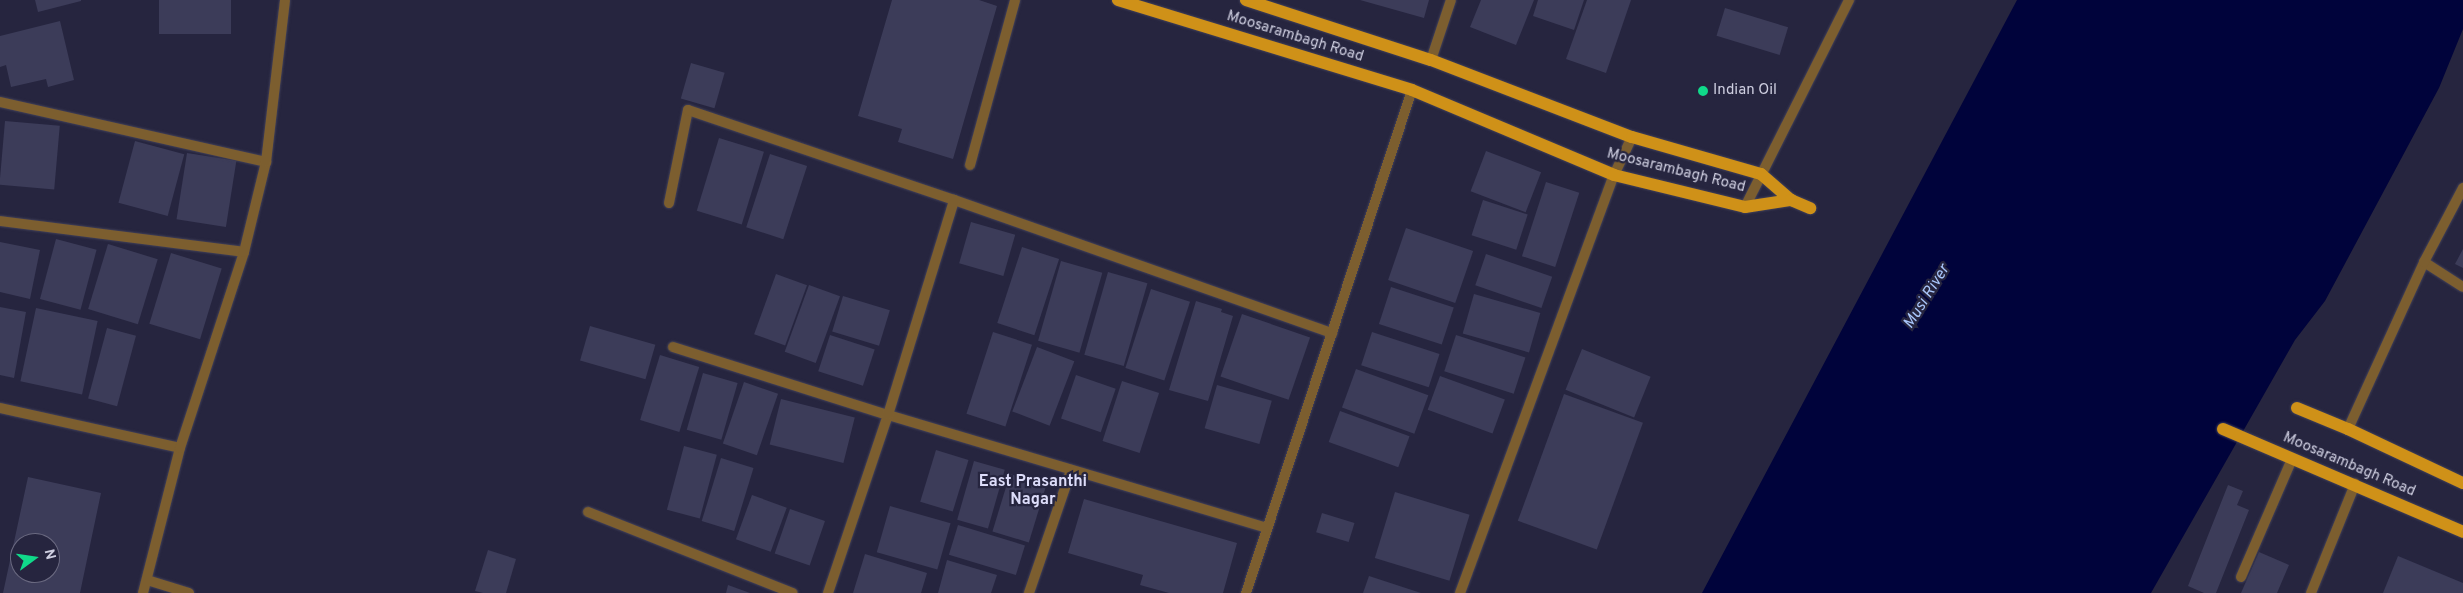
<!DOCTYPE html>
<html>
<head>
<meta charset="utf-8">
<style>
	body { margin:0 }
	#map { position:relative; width:2463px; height:593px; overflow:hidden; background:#26253f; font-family:Overpass,sans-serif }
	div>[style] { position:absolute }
	.water>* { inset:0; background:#00033b }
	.building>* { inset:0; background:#3c3c59; transform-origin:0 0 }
	.roads { filter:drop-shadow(0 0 1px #414059) drop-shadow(0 0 1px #414059) }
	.service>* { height:10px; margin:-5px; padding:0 5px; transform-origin:5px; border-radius:5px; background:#7c5e2f }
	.minor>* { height:10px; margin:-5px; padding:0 5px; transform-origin:5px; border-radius:5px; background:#7c5e2f }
	.tertiary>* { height:10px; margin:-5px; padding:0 5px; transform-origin:5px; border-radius:5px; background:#7c5e2f }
	.primary>* { height:12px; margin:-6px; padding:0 6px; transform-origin:6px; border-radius:6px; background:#cf9118 }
	.dots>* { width:14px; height:14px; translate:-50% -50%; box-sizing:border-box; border:2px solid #26253f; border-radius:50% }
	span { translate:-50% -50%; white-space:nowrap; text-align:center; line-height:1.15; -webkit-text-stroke:4.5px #26253f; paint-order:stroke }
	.street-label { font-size:15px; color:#cfcfe1 }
	.poi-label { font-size:15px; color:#cfcfe1 }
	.left { translate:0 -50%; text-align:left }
	.water-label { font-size:16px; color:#a8c5fa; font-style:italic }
	.neighbourhood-label { font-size:16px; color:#ddddfa; font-weight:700 }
	.north { position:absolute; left:10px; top:533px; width:50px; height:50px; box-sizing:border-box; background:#26253f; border:1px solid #6a6980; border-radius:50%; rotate:76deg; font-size:14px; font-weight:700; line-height:20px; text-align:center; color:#cfcfe1 }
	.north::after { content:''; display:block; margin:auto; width:18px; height:22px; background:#10d98a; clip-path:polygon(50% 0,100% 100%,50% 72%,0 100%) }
</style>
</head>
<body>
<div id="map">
	<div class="water">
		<div style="clip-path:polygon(2017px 0,2463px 0,2463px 29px,2439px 88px,2325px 301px,2295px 340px,2151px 593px,1702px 593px)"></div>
	</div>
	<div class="building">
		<div style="clip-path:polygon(35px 0,81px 0,81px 1px,38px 12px)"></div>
		<div style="left:159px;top:0;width:72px;height:34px"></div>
		<div style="clip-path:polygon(892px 0,979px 0,997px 6px,953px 159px,898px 142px,902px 129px,858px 116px)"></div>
		<div style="clip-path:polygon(1360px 0,1429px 0,1424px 18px)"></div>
		<div style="clip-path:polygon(1481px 0,1534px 0,1516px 45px,1470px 27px)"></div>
		<div style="clip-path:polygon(1538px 0,1584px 0,1574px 30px,1533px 16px)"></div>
		<div style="clip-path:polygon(1587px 0,1631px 0,1606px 73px,1566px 59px)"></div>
		<div style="left:1725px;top:8px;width:66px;height:29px;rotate:17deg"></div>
		<div style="clip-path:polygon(60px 21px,74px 80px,48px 87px,46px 79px,11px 87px,6px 65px,0 67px,0 36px)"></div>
		<div style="left:691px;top:63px;width:35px;height:37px;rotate:16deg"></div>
		<div style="left:5px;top:121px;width:55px;height:64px;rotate:5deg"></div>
		<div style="left:719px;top:138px;width:47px;height:76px;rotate:17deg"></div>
		<div style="left:135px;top:141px;width:51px;height:64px;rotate:15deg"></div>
		<div style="left:1486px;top:151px;width:59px;height:43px;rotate:21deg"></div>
		<div style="left:187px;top:153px;width:50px;height:67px;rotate:9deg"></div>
		<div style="left:770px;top:154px;width:39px;height:77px;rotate:18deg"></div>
		<div style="left:1546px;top:182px;width:35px;height:78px;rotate:18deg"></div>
		<div style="left:1483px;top:200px;width:47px;height:37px;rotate:18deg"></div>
		<div style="left:971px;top:222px;width:46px;height:43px;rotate:16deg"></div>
		<div style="left:1406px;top:228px;width:71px;height:55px;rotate:19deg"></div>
		<div style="left:56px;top:239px;width:42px;height:62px;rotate:15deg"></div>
		<div style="clip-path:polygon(0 242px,40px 250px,30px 299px,0 292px)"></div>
		<div style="left:108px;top:244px;width:52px;height:68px;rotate:17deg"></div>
		<div style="left:1022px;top:247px;width:39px;height:80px;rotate:18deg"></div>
		<div style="clip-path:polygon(2463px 249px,2463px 268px,2455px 264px)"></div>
		<div style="left:171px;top:253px;width:53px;height:74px;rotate:17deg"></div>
		<div style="left:1486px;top:254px;width:70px;height:33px;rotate:19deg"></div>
		<div style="left:1061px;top:261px;width:43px;height:83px;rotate:16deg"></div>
		<div style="left:1108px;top:272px;width:41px;height:86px;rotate:16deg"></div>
		<div style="left:776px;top:274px;width:33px;height:64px;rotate:20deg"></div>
		<div style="left:809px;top:285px;width:33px;height:71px;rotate:20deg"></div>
		<div style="left:1391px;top:287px;width:66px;height:39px;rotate:18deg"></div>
		<div style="left:1151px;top:289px;width:41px;height:83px;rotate:18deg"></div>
		<div style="left:1474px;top:294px;width:69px;height:41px;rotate:16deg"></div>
		<div style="left:843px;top:296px;width:49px;height:37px;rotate:17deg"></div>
		<div style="clip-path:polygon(1196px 301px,1222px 309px,1221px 312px,1233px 316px,1208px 401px,1169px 390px)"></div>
		<div style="clip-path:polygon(0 307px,26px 312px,14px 378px,0 375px)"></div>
		<div style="left:36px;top:308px;width:63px;height:75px;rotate:12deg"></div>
		<div style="left:1242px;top:314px;width:72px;height:66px;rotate:19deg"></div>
		<div style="left:590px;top:326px;width:68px;height:36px;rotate:16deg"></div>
		<div style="left:107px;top:328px;width:30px;height:73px;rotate:15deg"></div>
		<div style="left:993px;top:332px;width:41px;height:86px;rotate:18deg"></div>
		<div style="left:1372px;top:332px;width:71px;height:35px;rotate:18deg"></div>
		<div style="left:830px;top:335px;width:47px;height:38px;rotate:18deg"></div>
		<div style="left:1456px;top:335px;width:73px;height:38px;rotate:18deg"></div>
		<div style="left:1037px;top:347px;width:40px;height:69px;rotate:21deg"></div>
		<div style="left:1582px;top:349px;width:74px;height:44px;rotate:22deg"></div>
		<div style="left:660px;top:355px;width:41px;height:68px;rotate:17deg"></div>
		<div style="left:1356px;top:369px;width:77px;height:41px;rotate:20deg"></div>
		<div style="left:703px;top:373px;width:36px;height:59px;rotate:16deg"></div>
		<div style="left:1076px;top:375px;width:42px;height:46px;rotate:19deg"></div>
		<div style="left:1440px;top:376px;width:69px;height:36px;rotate:20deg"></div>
		<div style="left:1122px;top:381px;width:39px;height:63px;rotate:18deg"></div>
		<div style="left:744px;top:382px;width:36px;height:65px;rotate:19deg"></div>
		<div style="left:1217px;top:385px;width:57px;height:45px;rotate:16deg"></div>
		<div style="left:1564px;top:394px;width:84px;height:135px;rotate:20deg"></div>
		<div style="left:781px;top:399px;width:76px;height:47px;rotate:14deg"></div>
		<div style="left:1340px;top:411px;width:74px;height:33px;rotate:20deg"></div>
		<div style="left:684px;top:446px;width:34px;height:66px;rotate:15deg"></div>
		<div style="left:936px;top:450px;width:34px;height:54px;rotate:17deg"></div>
		<div style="left:721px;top:458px;width:34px;height:66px;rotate:17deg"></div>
		<div style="left:974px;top:461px;width:32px;height:61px;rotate:16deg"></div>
		<div style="left:1010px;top:474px;width:38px;height:60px;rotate:17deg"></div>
		<div style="clip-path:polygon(evenodd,28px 477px,101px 493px,80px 593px,3px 593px,28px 477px,20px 543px,50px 543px,50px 573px,20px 573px,20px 543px)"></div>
		<div style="clip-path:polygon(2228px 485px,2243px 491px,2237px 505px,2249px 510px,2216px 593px,2204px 593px,2188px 586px)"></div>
		<div style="left:1395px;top:492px;width:78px;height:69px;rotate:17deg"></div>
		<div style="left:752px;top:495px;width:37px;height:47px;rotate:20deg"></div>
		<div style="clip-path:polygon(1084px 499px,1237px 543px,1223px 593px,1169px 593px,1140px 585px,1143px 575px,1068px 553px)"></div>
		<div style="left:890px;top:506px;width:63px;height:48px;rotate:16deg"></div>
		<div style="left:790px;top:509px;width:37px;height:47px;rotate:19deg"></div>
		<div style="left:1322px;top:513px;width:34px;height:20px;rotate:17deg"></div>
		<div style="left:958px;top:525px;width:70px;height:31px;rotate:17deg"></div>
		<div style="clip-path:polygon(488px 550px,516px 559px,506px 593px,483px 593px,475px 591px)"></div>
		<div style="clip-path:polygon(2259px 552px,2289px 565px,2277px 593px,2241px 593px)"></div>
		<div style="clip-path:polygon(865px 554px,927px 573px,921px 593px,853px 593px)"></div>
		<div style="clip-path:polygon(2398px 556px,2463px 583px,2463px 593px,2383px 593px)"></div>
		<div style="clip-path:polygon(947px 560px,997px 575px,991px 593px,938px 593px)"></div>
		<div style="clip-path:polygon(1369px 576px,1421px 593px,1363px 593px)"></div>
		<div style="clip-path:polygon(728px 585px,750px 593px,726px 593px)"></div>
	</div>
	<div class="roads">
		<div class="service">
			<div style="left:970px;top:165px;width:171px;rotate:-74.7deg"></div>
		</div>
		<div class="minor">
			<div style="left:1431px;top:60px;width:63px;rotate:-71.6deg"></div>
			<div style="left:0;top:102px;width:273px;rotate:12.7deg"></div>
			<div style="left:669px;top:203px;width:95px;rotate:-78.5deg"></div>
			<div style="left:688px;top:110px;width:281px;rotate:18.7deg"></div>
			<div style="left:954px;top:200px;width:401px;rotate:19.4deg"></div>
			<div style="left:0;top:221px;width:246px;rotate:7.2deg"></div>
			<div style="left:2424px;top:262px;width:46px;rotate:32.7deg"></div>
			<div style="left:673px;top:347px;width:225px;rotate:17.6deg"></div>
			<div style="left:888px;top:415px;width:395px;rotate:16.6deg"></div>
			<div style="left:0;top:408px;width:184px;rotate:12.5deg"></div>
			<div style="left:588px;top:512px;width:220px;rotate:21.6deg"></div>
			<div style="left:2241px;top:577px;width:129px;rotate:-66.6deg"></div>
			<div style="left:147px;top:580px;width:44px;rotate:17.2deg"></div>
			<div style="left:143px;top:593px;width:150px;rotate:-75.7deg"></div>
			<div style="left:180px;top:448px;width:206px;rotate:-71.9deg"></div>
			<div style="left:244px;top:252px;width:93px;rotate:-76.3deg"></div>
			<div style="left:266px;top:162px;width:163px;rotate:-83.3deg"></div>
			<div style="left:828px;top:593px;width:188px;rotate:-71.4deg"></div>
			<div style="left:888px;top:415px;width:225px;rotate:-72.9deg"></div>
			<div style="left:1029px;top:593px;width:130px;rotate:-71.1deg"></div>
			<div style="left:1246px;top:593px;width:530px;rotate:-71.74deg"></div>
			<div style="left:1460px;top:593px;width:445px;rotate:-69.8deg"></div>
			<div style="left:1614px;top:175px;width:42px;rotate:-64.7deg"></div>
			<div style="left:2311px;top:593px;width:118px;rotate:-68deg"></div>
		</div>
		<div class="tertiary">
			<div style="left:1745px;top:207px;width:232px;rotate:-63.3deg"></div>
			<div style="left:2348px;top:429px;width:183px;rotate:-65.5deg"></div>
			<div style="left:2424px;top:262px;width:84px;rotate:-62.2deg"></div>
		</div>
		<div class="primary">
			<div style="left:1118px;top:0;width:307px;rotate:17deg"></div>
			<div style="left:1412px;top:90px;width:219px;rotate:22.8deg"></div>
			<div style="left:1614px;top:175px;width:135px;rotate:13.7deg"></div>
			<div style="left:1745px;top:207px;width:47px;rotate:-8.7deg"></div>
			<div style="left:1246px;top:0;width:194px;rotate:18deg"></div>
			<div style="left:1431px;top:60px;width:215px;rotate:21deg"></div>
			<div style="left:1632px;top:137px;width:134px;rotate:16deg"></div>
			<div style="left:1761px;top:174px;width:40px;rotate:41deg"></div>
			<div style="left:1791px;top:200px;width:21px;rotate:23deg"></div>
			<div style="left:2297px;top:408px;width:55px;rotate:22.4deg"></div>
			<div style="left:2348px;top:429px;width:127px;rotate:25.2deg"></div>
			<div style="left:2223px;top:429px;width:261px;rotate:23.2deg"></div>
		</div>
	</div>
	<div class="dots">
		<div style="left:1703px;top:91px;background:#10d98a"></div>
	</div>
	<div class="street-label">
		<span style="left:1295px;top:37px;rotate:17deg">Moosarambagh Road</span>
		<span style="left:1676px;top:171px;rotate:14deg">Moosarambagh Road</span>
		<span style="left:2349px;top:465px;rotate:23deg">Moosarambagh Road</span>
	</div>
	<div class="poi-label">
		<span class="left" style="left:1713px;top:91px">Indian Oil</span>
	</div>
	<div class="water-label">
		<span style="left:1927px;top:297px;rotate:-58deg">Musi River</span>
	</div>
	<div class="neighbourhood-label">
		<span style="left:1033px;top:491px">East Prasanthi<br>Nagar</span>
	</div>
	<div class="north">N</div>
</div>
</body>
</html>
